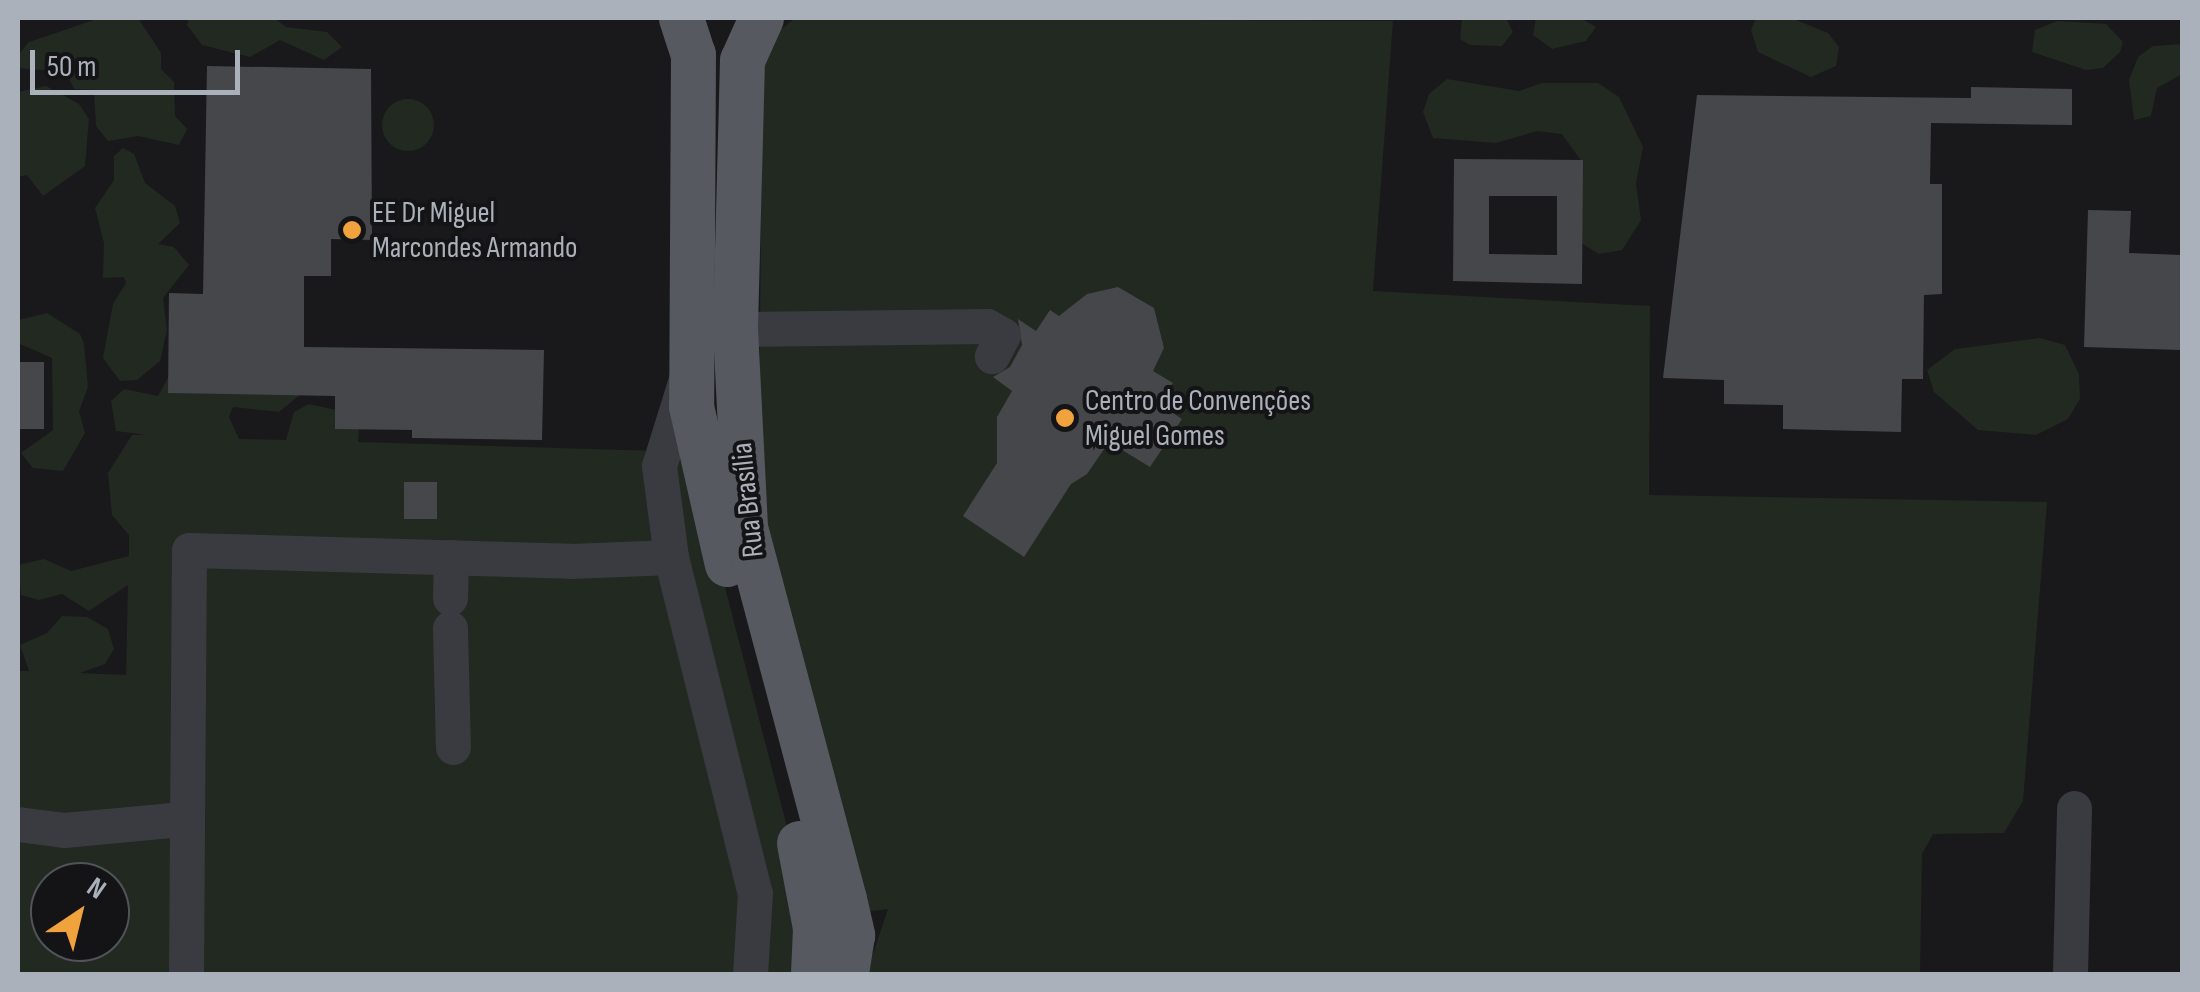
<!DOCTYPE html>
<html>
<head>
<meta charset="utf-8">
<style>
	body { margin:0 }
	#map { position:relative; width:2200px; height:992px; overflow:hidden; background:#19191b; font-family:"Sofia Sans Condensed",sans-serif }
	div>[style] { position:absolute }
	.green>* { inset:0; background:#212921 }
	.round { border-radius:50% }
	.building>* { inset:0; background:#45474b; transform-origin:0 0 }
	.minor>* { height:35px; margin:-17.5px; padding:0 17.5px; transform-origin:17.5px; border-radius:17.5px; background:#3a3b40 }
	.major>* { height:45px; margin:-22.5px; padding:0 22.5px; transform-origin:22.5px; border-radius:22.5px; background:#56595f }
	.dots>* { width:28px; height:28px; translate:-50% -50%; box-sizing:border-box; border:5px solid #141416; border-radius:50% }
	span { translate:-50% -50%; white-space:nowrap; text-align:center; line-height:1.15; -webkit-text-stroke:8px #141416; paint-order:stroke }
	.poi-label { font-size:30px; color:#abb1ba }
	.left { translate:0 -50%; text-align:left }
	.street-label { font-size:30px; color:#abb1ba }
	.frame { position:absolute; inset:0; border:20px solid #abb1ba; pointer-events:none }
	.north { position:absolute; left:30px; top:862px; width:100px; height:100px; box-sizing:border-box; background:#141416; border:2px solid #505358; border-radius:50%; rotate:35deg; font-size:28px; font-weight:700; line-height:40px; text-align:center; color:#abb1ba }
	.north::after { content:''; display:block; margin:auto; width:35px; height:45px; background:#f0a33c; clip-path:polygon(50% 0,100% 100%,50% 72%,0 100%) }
	.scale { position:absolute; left:30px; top:50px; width:210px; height:45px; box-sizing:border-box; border:5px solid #abb1ba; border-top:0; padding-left:12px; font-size:30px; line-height:35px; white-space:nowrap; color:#abb1ba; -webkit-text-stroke:8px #141416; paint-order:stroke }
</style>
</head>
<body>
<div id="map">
	<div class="green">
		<div style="clip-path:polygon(100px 18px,138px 18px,161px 53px,161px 69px,174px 82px,175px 116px,187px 129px,179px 145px,138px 136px,108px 141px,96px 126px,94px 90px,74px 89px,66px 72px,18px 68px,18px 55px,29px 42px)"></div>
		<div style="clip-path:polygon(189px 18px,274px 18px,286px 27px,327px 32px,342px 47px,324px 60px,280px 40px,250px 57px,202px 45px,187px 25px)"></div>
		<div style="clip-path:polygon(795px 18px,1393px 21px,1373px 291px,1650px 306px,1649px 495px,2047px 502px,2023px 801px,2004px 833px,1933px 834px,1922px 854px,1920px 974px,866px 974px,888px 909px,863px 912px,758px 489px,763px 63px,778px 32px)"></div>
		<div style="clip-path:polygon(1462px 18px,1506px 18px,1513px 32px,1502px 46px,1470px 45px,1460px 39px)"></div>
		<div style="clip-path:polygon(1536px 18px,1580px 18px,1596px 27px,1586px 41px,1552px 49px,1533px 35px)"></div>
		<div style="clip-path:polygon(1756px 18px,1791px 18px,1828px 33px,1839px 47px,1836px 66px,1811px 77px,1758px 52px,1751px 30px)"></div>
		<div style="clip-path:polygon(2057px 21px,2106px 24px,2123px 42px,2120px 52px,2103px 68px,2086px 70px,2032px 52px,2035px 30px)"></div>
		<div style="clip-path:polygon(2182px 44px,2182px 74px,2157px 88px,2151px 116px,2134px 120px,2129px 80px,2138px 57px,2153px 46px)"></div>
		<div style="clip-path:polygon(1447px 79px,1519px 91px,1542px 83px,1598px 83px,1619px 97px,1643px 147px,1636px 183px,1641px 220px,1622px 250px,1599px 254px,1581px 243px,1582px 162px,1562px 134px,1537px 131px,1496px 143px,1433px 138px,1423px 112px,1429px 94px)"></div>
		<div style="clip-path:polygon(46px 86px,79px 104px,89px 119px,85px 166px,43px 196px,27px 175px,18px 177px,18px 92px)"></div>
		<div class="round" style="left:382px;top:99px;width:52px;height:52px"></div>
		<div style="clip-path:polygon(123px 148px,134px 154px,145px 183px,175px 206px,180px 223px,158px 244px,174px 247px,189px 265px,163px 298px,167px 330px,160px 361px,137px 380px,120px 381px,103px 358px,113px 304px,126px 283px,124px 277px,103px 278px,104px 243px,95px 208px,114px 180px,114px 156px)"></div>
		<div style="clip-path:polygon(47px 313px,80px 334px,84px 344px,88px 387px,79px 411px,85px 433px,63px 471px,33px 468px,21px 453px,53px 430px,52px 358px,18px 343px,19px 320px)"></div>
		<div style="clip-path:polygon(2040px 338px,2065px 345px,2079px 374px,2080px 399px,2068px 419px,2036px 435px,1978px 430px,1934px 392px,1927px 370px,1955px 349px)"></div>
		<div style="clip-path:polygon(evenodd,169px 376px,301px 394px,279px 412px,233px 407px,229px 417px,239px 439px,286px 440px,294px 412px,309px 404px,341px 411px,359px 428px,358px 442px,690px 452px,800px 877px,803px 974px,18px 974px,18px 671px,29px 671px,20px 645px,47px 633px,62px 616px,87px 617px,108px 629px,114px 649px,105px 664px,80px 673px,126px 675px,128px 585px,89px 611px,62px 594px,39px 600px,21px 595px,18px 565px,44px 559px,71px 571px,129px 556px,129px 535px,112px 515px,108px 473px,132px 435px,146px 435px,116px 431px,111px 401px,124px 389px,158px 396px,169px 376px,50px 882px,110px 882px,110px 942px,50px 942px,50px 882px)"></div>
	</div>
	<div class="building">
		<div style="clip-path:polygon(207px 66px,371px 69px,372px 240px,331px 239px,331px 276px,304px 276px,304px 347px,544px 350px,542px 440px,412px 438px,412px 430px,335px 429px,335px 396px,168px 393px,169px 293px,203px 294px)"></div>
		<div style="clip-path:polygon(1971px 87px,2072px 89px,2072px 125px,1931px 123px,1930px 184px,1942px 184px,1942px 294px,1924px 295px,1923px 379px,1902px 379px,1901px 432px,1783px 429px,1783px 405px,1724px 404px,1724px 380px,1663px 378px,1697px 95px,1971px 98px)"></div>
		<div style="clip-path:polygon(evenodd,1454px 159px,1583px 160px,1582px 284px,1453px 281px,1454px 159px,1489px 196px,1557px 196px,1557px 255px,1489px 254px,1489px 196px)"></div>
		<div style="clip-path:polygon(2088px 210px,2131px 211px,2129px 253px,2182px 255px,2181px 350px,2084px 347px)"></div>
		<div style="clip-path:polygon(1118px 287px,1154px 308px,1164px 348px,1153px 371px,1173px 383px,1158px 403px,1182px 419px,1150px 467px,1109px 442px,1087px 474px,1071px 484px,1024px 557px,963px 516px,997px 463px,997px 417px,1012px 391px,993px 377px,1010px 367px,1022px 345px,1018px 319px,1036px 331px,1050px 310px,1059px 316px,1087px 294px)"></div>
		<div style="left:18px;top:362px;width:26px;height:67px"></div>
		<div style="left:404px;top:482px;width:33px;height:37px"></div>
	</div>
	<div class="minor">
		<div style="left:735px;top:329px;width:252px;rotate:-0.7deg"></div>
		<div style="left:987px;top:326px;width:18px;rotate:29deg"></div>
		<div style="left:1003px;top:335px;width:24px;rotate:118deg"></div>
		<div style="left:671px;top:557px;width:346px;rotate:76deg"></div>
		<div style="left:755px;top:893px;width:81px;rotate:93.5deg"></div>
		<div style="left:450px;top:598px;width:41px;rotate:-88.6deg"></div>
		<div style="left:450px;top:628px;width:119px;rotate:88.6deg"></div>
		<div style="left:18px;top:824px;width:46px;rotate:7.4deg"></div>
		<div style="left:64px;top:830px;width:120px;rotate:-5.3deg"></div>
		<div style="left:186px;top:974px;width:424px;rotate:-89.6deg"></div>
		<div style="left:189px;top:550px;width:382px;rotate:1.6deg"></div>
		<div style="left:571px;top:561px;width:100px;rotate:-2.3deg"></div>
		<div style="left:671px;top:557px;width:92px;rotate:-97.5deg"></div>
		<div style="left:659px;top:466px;width:94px;rotate:-72.7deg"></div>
		<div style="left:2070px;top:974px;width:166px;rotate:-88.6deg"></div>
	</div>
	<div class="major">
		<div style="left:681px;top:18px;width:38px;rotate:72deg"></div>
		<div style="left:693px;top:54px;width:352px;rotate:90.3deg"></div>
		<div style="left:691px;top:406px;width:162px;rotate:77.2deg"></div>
		<div style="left:761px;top:18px;width:46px;rotate:114.3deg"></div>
		<div style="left:742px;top:60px;width:269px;rotate:91.5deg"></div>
		<div style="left:735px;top:329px;width:198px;rotate:87.1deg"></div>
		<div style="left:745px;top:527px;width:385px;rotate:75.1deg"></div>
		<div style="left:844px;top:899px;width:37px;rotate:77deg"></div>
		<div style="left:852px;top:935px;width:39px;rotate:99deg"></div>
		<div style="left:799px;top:843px;width:86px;rotate:79.3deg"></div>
		<div style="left:815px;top:928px;width:46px;rotate:92.5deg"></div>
	</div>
	<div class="dots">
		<div style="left:352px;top:230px;background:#f0a33c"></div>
		<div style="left:1065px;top:418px;background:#f0a33c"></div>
	</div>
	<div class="poi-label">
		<span class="left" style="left:372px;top:230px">EE Dr Miguel<br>Marcondes Armando</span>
		<span class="left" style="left:1085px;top:418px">Centro de Convenções<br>Miguel Gomes</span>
	</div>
	<div class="street-label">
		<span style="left:748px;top:500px;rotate:-96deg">Rua Brasília</span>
	</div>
	<div class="frame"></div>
	<div class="north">N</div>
	<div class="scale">50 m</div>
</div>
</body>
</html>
